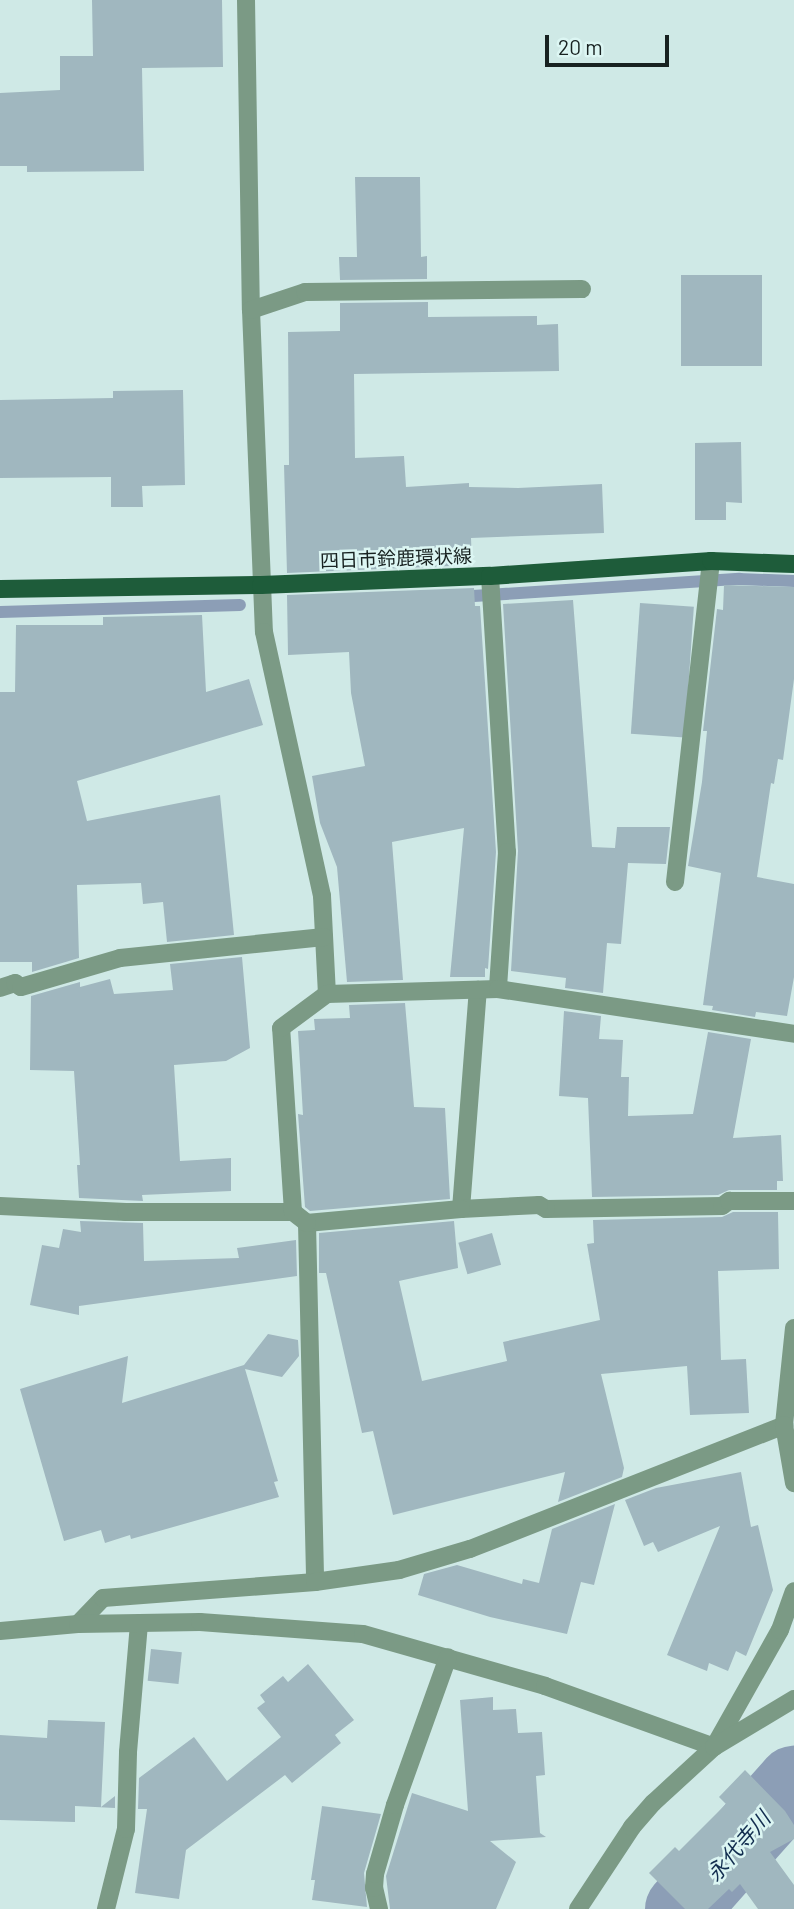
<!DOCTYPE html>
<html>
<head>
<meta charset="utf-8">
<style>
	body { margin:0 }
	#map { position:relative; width:794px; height:1909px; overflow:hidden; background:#cfe9e6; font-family:Barlow,"Noto Sans JP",sans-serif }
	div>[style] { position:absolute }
	.stream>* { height:12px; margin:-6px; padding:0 6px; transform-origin:6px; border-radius:6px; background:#8c9eb6 }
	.river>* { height:74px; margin:-37px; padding:0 37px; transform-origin:37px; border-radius:37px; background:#8c9eb6 }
	.building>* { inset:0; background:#a0b7bf; transform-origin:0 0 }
	.lane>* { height:18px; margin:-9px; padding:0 9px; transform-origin:9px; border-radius:9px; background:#7b9a85 }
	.street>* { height:18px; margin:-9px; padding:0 9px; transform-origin:9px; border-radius:9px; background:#7b9a85 }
	.primary>* { height:18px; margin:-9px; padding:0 9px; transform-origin:9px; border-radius:9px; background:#1e5c3a }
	span { translate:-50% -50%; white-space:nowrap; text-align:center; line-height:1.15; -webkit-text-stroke:5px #dcf6f3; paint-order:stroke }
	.street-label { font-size:19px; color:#182221 }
	.water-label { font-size:21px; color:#122d4f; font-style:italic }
	.scale { position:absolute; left:545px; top:35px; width:124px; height:32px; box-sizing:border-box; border:4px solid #182221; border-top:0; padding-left:9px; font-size:21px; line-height:24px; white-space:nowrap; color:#182221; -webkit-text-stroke:5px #dcf6f3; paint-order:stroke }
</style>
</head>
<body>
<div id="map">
	<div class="stream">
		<div style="left:458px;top:597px;width:282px;rotate:-3.7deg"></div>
		<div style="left:739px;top:579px;width:55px;rotate:2.1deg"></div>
		<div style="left:0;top:612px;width:240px;rotate:-1.7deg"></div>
	</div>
	<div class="river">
		<div style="left:682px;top:1909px;width:169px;rotate:-48.4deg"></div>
	</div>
	<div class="building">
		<div style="clip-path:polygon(92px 0,222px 0,223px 67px,142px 68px,144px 171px,27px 172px,27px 166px,0 166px,0 93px,60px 90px,60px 56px,93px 56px)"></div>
		<div style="clip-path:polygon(355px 177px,420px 177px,421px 257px,427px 256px,427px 279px,340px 280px,339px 257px,357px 257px)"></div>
		<div style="left:681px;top:275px;width:81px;height:91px"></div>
		<div style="clip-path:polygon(428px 302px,428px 317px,537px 316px,537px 325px,558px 324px,559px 371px,354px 374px,355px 458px,404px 456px,406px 487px,469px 483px,469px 487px,518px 488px,602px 484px,604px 533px,471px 538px,472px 565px,287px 573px,284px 465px,289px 465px,288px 332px,340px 331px,340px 303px)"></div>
		<div style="clip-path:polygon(183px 390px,185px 485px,142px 486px,143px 507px,111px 507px,111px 477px,0 478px,0 400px,113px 398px,113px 391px)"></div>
		<div style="clip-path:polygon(741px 442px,742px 503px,726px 502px,726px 520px,695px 520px,695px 443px)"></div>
		<div style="clip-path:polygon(724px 585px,794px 587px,794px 679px,783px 760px,778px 759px,774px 784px,771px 783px,757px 877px,794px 884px,794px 977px,787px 1016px,756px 1012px,755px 1017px,712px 1010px,713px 1006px,703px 1005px,721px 873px,688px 866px,702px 782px,707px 731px,703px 731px,717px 609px,723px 610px)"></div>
		<div style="clip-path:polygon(474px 588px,475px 606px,480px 606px,496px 852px,488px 969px,485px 968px,485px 977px,450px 977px,464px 828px,392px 842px,403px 980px,347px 982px,337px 867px,320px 823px,312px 776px,365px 766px,351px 693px,349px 652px,288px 655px,287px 595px)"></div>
		<div style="clip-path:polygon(573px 600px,592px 847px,615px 848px,617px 827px,670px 827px,666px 864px,628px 863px,621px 944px,607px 943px,603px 993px,565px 988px,566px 978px,511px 971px,518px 851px,503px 604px)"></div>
		<div style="left:640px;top:603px;width:54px;height:131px;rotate:4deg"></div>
		<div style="clip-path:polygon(202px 615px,206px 692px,249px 679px,263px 725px,77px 781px,87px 821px,220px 795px,234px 935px,167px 942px,163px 902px,143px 904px,141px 883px,77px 885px,79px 958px,32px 972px,32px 962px,0 962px,0 692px,15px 692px,16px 625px,103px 625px,103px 617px)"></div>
		<div style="clip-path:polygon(242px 957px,250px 1048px,226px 1061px,174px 1065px,180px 1161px,231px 1158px,231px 1191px,142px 1195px,143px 1201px,79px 1198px,77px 1165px,80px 1165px,74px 1071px,30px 1070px,31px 996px,80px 982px,80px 987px,110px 979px,114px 994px,173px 990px,170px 964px)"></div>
		<div style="clip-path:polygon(405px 1003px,414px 1107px,445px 1108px,450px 1199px,310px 1211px,305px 1207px,298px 1114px,303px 1115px,298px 1031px,315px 1030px,314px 1019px,350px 1018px,349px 1005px)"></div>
		<div style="clip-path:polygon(564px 1011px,601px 1016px,599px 1039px,623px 1040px,621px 1077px,629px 1077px,628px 1116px,693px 1114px,708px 1032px,751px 1039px,733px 1138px,781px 1135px,783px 1181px,777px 1181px,777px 1190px,729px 1190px,718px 1195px,592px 1197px,588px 1098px,559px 1096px)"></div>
		<div style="clip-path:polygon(733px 1212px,778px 1212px,779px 1269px,718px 1271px,721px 1360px,746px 1359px,749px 1413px,690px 1415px,687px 1366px,601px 1374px,624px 1468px,622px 1477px,558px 1502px,565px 1472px,393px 1515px,373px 1431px,362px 1433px,326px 1273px,319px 1273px,319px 1233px,454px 1221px,458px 1268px,399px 1281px,422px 1381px,507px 1361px,503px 1342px,600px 1320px,587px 1244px,594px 1243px,593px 1220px,722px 1217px)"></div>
		<div style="clip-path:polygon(80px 1221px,143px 1223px,144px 1261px,239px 1258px,237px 1248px,296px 1240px,297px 1276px,79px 1306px,79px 1315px,30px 1305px,42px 1245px,59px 1248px,63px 1229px,81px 1232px)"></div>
		<div style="left:492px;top:1233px;width:33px;height:35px;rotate:74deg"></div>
		<div style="clip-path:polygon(268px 1334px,298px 1340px,299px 1356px,282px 1377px,245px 1369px,278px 1481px,274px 1482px,279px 1497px,131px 1539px,130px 1535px,105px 1543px,101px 1530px,64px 1541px,20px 1389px,128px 1356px,122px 1403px,244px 1365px)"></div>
		<div style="clip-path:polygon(741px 1472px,751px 1527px,758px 1525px,773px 1590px,746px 1656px,736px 1651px,728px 1671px,709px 1663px,707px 1671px,667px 1655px,720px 1526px,658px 1552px,653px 1542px,644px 1546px,625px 1500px,656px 1488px)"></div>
		<div style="clip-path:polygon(615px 1504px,594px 1585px,581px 1582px,567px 1634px,490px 1617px,418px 1595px,424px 1574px,457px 1565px,522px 1584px,523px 1579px,539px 1583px,552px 1529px)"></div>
		<div style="left:151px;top:1649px;width:31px;height:32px;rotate:6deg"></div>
		<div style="clip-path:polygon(308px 1664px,354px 1720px,335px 1735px,341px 1743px,292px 1783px,285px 1775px,186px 1850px,179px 1899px,135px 1893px,147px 1809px,138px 1809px,139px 1778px,194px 1737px,227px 1781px,281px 1737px,257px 1708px,265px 1702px,260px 1695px,283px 1676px,288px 1682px)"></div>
		<div style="clip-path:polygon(493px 1697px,493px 1710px,516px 1709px,518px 1733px,542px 1732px,545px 1775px,536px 1776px,540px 1833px,546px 1837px,490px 1841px,516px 1862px,496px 1909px,390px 1909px,386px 1876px,412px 1793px,468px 1811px,460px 1700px)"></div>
		<div style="clip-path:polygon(48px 1720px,105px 1722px,101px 1807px,115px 1796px,115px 1808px,75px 1806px,75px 1822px,0 1820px,0 1735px,47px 1738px)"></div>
		<div style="clip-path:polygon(745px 1770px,785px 1811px,794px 1825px,794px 1839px,770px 1852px,794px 1885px,794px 1909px,758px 1909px,740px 1884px,732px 1892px,729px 1889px,708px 1909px,685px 1909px,649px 1873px,675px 1847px,679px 1851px,726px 1804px,719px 1797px)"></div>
		<div style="clip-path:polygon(322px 1806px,381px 1814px,364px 1873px,367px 1907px,312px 1900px,315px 1880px,311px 1880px)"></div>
	</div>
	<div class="lane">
		<div style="left:490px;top:576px;width:277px;rotate:86.5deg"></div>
		<div style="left:507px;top:852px;width:137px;rotate:93.8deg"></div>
		<div style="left:675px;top:882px;width:323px;rotate:-83.6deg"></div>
		<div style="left:0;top:1206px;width:126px;rotate:2.7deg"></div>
		<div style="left:126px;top:1212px;width:167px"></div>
		<div style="left:546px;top:1209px;width:176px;rotate:-1deg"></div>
		<div style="left:722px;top:1206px;width:9px;rotate:-36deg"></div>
		<div style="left:307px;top:1223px;width:359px;rotate:88.7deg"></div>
		<div style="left:78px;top:1624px;width:36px;rotate:-46deg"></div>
		<div style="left:103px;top:1598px;width:213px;rotate:-4.3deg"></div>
		<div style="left:315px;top:1582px;width:85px;rotate:-8.1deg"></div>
		<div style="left:399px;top:1570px;width:74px;rotate:-16.5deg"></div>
		<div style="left:470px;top:1549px;width:338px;rotate:-21.5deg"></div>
		<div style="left:106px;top:1909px;width:82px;rotate:-76deg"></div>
		<div style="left:126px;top:1829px;width:77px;rotate:-88.5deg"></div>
		<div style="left:128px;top:1752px;width:129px;rotate:-85.1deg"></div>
	</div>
	<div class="street">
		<div style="left:246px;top:0;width:310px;rotate:89.1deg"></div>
		<div style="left:251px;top:310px;width:322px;rotate:87.7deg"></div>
		<div style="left:264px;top:632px;width:270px;rotate:77.6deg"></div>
		<div style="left:322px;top:896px;width:98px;rotate:87.1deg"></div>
		<div style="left:251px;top:310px;width:57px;rotate:-18.4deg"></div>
		<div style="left:305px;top:292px;width:277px;rotate:-0.6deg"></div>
		<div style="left:0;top:988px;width:16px;rotate:-18deg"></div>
		<div style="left:15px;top:983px;width:7px;rotate:34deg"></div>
		<div style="left:21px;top:987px;width:103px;rotate:-16.3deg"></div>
		<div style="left:120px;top:958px;width:205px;rotate:-5.9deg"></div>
		<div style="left:729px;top:1201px;width:65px"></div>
		<div style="left:461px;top:1209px;width:220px;rotate:-85.6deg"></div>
		<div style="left:546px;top:1209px;width:8px;rotate:-150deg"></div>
		<div style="left:539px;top:1205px;width:78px;rotate:177.1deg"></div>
		<div style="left:461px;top:1209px;width:155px;rotate:174.8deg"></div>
		<div style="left:307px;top:1223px;width:18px;rotate:-142deg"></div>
		<div style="left:293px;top:1212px;width:184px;rotate:-93.7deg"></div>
		<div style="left:281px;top:1028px;width:57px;rotate:-36.5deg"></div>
		<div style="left:327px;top:994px;width:171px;rotate:-1.7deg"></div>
		<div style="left:498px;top:989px;width:299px;rotate:8.6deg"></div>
		<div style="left:794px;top:1328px;width:98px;rotate:95.9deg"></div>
		<div style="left:784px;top:1425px;width:59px;rotate:80.2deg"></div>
		<div style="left:0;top:1631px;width:78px;rotate:-5.1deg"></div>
		<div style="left:78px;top:1624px;width:122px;rotate:-0.9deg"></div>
		<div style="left:200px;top:1622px;width:163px;rotate:4.2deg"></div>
		<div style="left:363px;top:1634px;width:189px;rotate:15.9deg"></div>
		<div style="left:545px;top:1686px;width:180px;rotate:19.8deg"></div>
		<div style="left:714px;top:1747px;width:134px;rotate:-60.6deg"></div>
		<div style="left:780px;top:1630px;width:41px;rotate:-70.3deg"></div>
		<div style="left:379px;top:1909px;width:22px;rotate:-103deg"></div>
		<div style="left:374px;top:1888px;width:14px;rotate:-86deg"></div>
		<div style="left:375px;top:1874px;width:72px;rotate:-73.8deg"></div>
		<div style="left:395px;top:1805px;width:157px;rotate:-70.3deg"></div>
		<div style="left:578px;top:1909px;width:98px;rotate:-56.6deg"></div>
		<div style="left:632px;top:1827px;width:32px;rotate:-49deg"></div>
		<div style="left:653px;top:1803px;width:83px;rotate:-42.6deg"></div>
		<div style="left:714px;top:1747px;width:93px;rotate:-31deg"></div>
	</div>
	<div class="primary">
		<div style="left:0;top:589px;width:261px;rotate:-0.9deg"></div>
		<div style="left:261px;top:585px;width:229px;rotate:-2.3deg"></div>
		<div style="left:490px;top:576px;width:222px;rotate:-3.9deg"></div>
		<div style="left:711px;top:561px;width:83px;rotate:2.1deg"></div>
	</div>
	<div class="street-label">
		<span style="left:396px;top:558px;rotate:-2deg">四日市鈴鹿環状線</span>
	</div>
	<div class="water-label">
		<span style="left:738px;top:1846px;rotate:-49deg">永代寺川</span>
	</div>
	<div class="scale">20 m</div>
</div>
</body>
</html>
